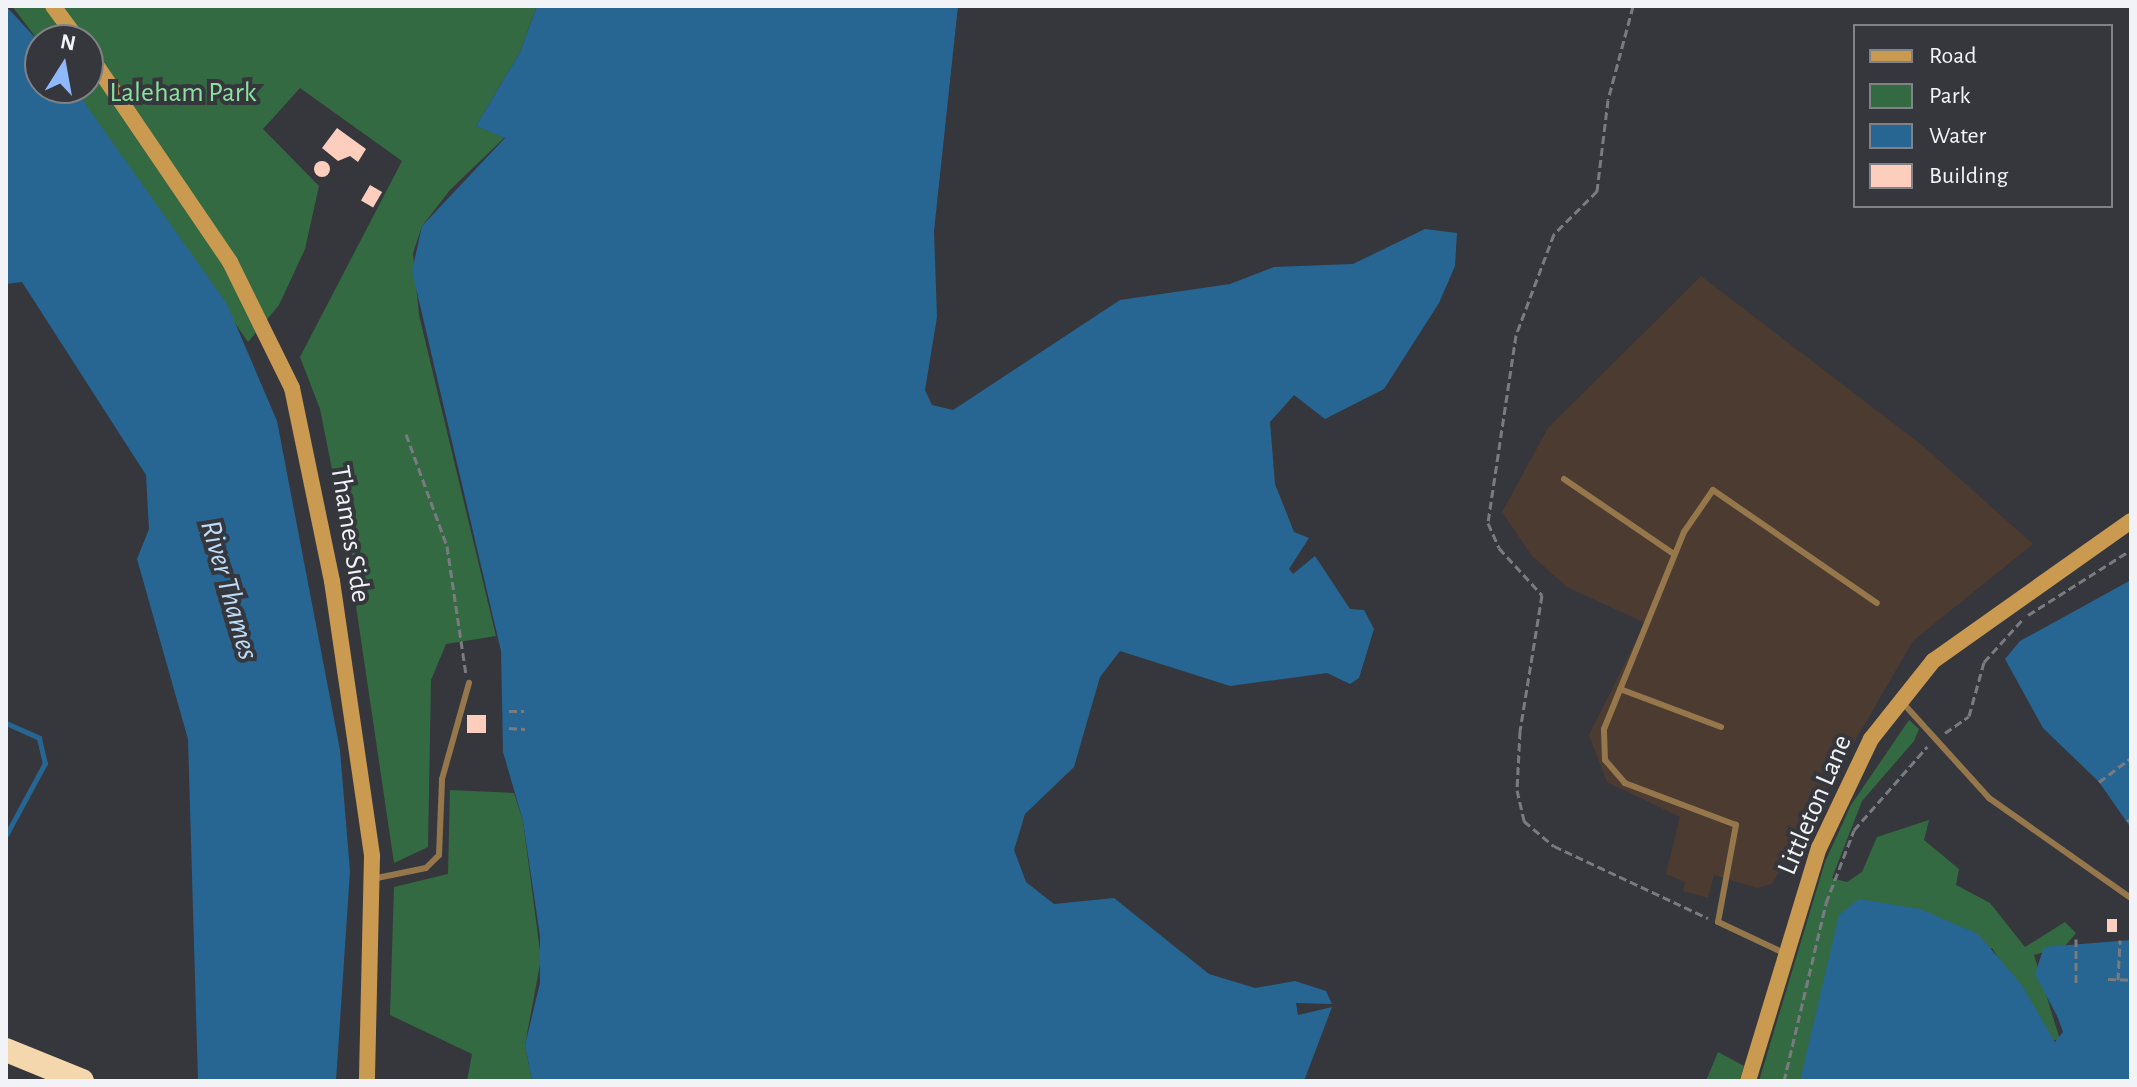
<!DOCTYPE html>
<html>
<head>
<meta charset="utf-8">
<style>
	body { margin:0 }
	#map { position:relative; width:2137px; height:1087px; overflow:hidden; background:#35373d; font-family:"Alegreya Sans",sans-serif }
	div>[style] { position:absolute }
	.industrial>* { inset:0; background:#4c3b30 }
	.green>* { inset:0; background:#346a42 }
	.water>* { inset:0; background:#276593 }
	.stream>* { height:5px; margin:-2.5px; padding:0 2.5px; transform-origin:2.5px; border-radius:2.5px; background:#276593 }
	.building>* { inset:0; background:#fdcebd; transform-origin:0 0 }
	.round { border-radius:50% }
	.path>* { height:3px; margin-top:-1.5px; transform-origin:0; background:repeating-linear-gradient(90deg,#797b80 0 8px,transparent 0 12px) }
	.lane>* { height:6px; margin:-3px; padding:0 3px; transform-origin:3px; border-radius:3px; background:#95774b }
	.secondary>* { height:16px; margin:-8px; padding:0 8px; transform-origin:8px; border-radius:8px; background:#ca9a51 }
	.highway>* { height:24px; margin:-12px; padding:0 12px; transform-origin:12px; border-radius:12px; background:#f5d7ae }
	span { translate:-50% -50%; white-space:nowrap; text-align:center; line-height:1.15; -webkit-text-stroke:8px #35373d; paint-order:stroke }
	.park-label { font-size:28px; color:#8ae29e }
	.street-label { font-size:28px; color:#f2f3f7 }
	.water-label { font-size:30px; color:#bcdcf7; font-style:italic }
	.frame { position:absolute; inset:0; border:8px solid #f2f3f7; pointer-events:none }
	.legend { position:absolute; left:1853px; top:24px; width:260px; height:184px; box-sizing:border-box; background:#35373d; border:2px solid #818287; margin:0; padding:10px 14px; list-style:none; font-size:24px; color:#f2f3f7 }
	.legend li { display:flex; align-items:center; gap:16px; height:40px }
	.legend b { width:40px; border:2px solid #818287 }
	.north { position:absolute; left:24px; top:24px; width:80px; height:80px; box-sizing:border-box; background:#35373d; border:2px solid #818287; border-radius:50%; rotate:11deg; font-size:22px; font-weight:700; line-height:32px; text-align:center; color:#f2f3f7 }
	.north::after { content:''; display:block; margin:auto; width:28px; height:36px; background:#90b8fd; clip-path:polygon(50% 0,100% 100%,50% 72%,0 100%) }
</style>
</head>
<body>
<div id="map">
	<div class="industrial">
		<div style="clip-path:polygon(1701px 276px,1923px 446px,2033px 544px,1913px 641px,1772px 884px,1757px 888px,1714px 875px,1708px 898px,1683px 891px,1685px 882px,1666px 874px,1680px 817px,1607px 782px,1589px 735px,1645px 623px,1567px 587px,1532px 556px,1502px 512px,1548px 428px)"></div>
	</div>
	<div class="green">
		<div style="clip-path:polygon(12px 6px,537px 6px,520px 52px,476px 126px,505px 137px,450px 190px,422px 226px,413px 253px,419px 315px,496px 636px,446px 644px,431px 680px,428px 847px,394px 863px,347px 545px,320px 409px,300px 357px,402px 161px,300px 88px,263px 129px,319px 186px,305px 249px,279px 305px,248px 342px,74px 88px,88px 88px,88px 40px,40px 43px)"></div>
		<div style="clip-path:polygon(1909px 720px,1919px 729px,1914px 741px,1862px 801px,1832px 878px,1847px 882px,1862px 872px,1877px 837px,1929px 820px,1924px 840px,1959px 869px,1956px 885px,1990px 903px,2025px 947px,2065px 922px,2076px 933px,2065px 946px,2034px 955px,2060px 1040px,2051px 1040px,1992px 948px,1802px 1081px,1759px 1081px,1825px 862px,1851px 805px)"></div>
		<div style="clip-path:polygon(450px 790px,514px 793px,523px 821px,541px 959px,525px 1045px,532px 1081px,467px 1081px,472px 1054px,390px 1015px,394px 887px,448px 874px)"></div>
		<div style="clip-path:polygon(1718px 1052px,1744px 1066px,1739px 1081px,1706px 1081px)"></div>
	</div>
	<div class="water">
		<div style="clip-path:polygon(6px 6px,40px 43px,40px 88px,74px 88px,227px 304px,277px 421px,340px 750px,350px 871px,336px 1081px,198px 1081px,188px 739px,137px 559px,149px 529px,146px 475px,22px 282px,6px 284px)"></div>
		<div style="clip-path:polygon(537px 6px,958px 6px,934px 231px,937px 317px,925px 390px,932px 405px,953px 410px,1120px 300px,1230px 284px,1274px 267px,1353px 264px,1425px 229px,1457px 233px,1455px 266px,1439px 303px,1384px 389px,1325px 419px,1294px 395px,1270px 422px,1275px 484px,1294px 532px,1309px 538px,1289px 569px,1293px 574px,1315px 556px,1350px 609px,1364px 610px,1374px 629px,1359px 678px,1350px 684px,1327px 673px,1230px 686px,1120px 651px,1100px 677px,1074px 767px,1025px 814px,1014px 850px,1026px 882px,1054px 904px,1114px 898px,1209px 974px,1255px 988px,1295px 981px,1326px 991px,1332px 1004px,1296px 1003px,1298px 1015px,1332px 1007px,1304px 1081px,532px 1081px,525px 1045px,540px 983px,540px 936px,523px 821px,503px 752px,501px 651px,412px 271px,422px 226px,505px 138px,476px 126px,520px 52px)"></div>
		<div style="clip-path:polygon(2131px 580px,2131px 828px,2099px 782px,2043px 728px,2005px 659px,2020px 641px)"></div>
		<div style="clip-path:polygon(1859px 899px,1920px 909px,1978px 934px,2021px 984px,2055px 1042px,2063px 1032px,2058px 1018px,2035px 974px,2044px 947px,2131px 940px,2131px 1081px,1800px 1081px,1839px 915px)"></div>
	</div>
	<div class="stream">
		<div style="left:6px;top:723px;width:36px;rotate:24deg"></div>
		<div style="left:39px;top:738px;width:26px;rotate:77deg"></div>
		<div style="left:45px;top:763px;width:82px;rotate:118.4deg"></div>
	</div>
	<div class="building">
		<div style="clip-path:polygon(337px 128px,366px 149px,358px 162px,350px 156px,338px 161px,322px 148px)"></div>
		<div class="round" style="left:314px;top:161px;width:16px;height:16px"></div>
		<div style="left:370px;top:185px;width:14px;height:18px;rotate:30deg"></div>
		<div style="left:467px;top:715px;width:19px;height:18px"></div>
		<div style="left:2107px;top:919px;width:10px;height:13px"></div>
	</div>
	<div class="path">
		<div style="left:1633px;top:6px;width:97px;rotate:104.9deg"></div>
		<div style="left:1608px;top:100px;width:92px;rotate:96.9deg"></div>
		<div style="left:1597px;top:191px;width:61px;rotate:135deg"></div>
		<div style="left:1554px;top:234px;width:108px;rotate:110.6deg"></div>
		<div style="left:1516px;top:335px;width:190px;rotate:98.5deg"></div>
		<div style="left:1488px;top:523px;width:27px;rotate:66deg"></div>
		<div style="left:1499px;top:548px;width:64px;rotate:47.5deg"></div>
		<div style="left:1542px;top:595px;width:138px;rotate:99.2deg"></div>
		<div style="left:1520px;top:731px;width:59px;rotate:92.9deg"></div>
		<div style="left:1517px;top:790px;width:32px;rotate:77deg"></div>
		<div style="left:1524px;top:821px;width:39px;rotate:40deg"></div>
		<div style="left:1554px;top:846px;width:170px;rotate:25.1deg"></div>
		<div style="left:406px;top:434px;width:119px;rotate:69.9deg"></div>
		<div style="left:447px;top:546px;width:130px;rotate:81.6deg"></div>
		<div style="left:2028px;top:615px;width:122px;rotate:-32.3deg"></div>
		<div style="left:509px;top:711px;width:15px"></div>
		<div style="left:509px;top:728px;width:16px;rotate:4deg"></div>
		<div style="left:1945px;top:733px;width:29px;rotate:-35deg"></div>
		<div style="left:1969px;top:716px;width:56px;rotate:-74.5deg"></div>
		<div style="left:1984px;top:662px;width:57px;rotate:-47.9deg"></div>
		<div style="left:2099px;top:782px;width:40px;rotate:-37deg"></div>
		<div style="left:2127px;top:821px;width:4px;rotate:-27deg"></div>
		<div style="left:2076px;top:939px;width:47px;rotate:90deg"></div>
		<div style="left:2108px;top:979px;width:23px;rotate:2deg"></div>
		<div style="left:2118px;top:980px;width:40px;rotate:-87.1deg"></div>
		<div style="left:1784px;top:1081px;width:183px;rotate:-76.7deg"></div>
		<div style="left:1826px;top:903px;width:78px;rotate:-69deg"></div>
		<div style="left:1854px;top:830px;width:111px;rotate:-48.7deg"></div>
	</div>
	<div class="lane">
		<div style="left:1564px;top:479px;width:133px;rotate:34.3deg"></div>
		<div style="left:1620px;top:689px;width:108px;rotate:20.6deg"></div>
		<div style="left:1902px;top:702px;width:130px;rotate:47.8deg"></div>
		<div style="left:1989px;top:798px;width:174px;rotate:35.2deg"></div>
		<div style="left:372px;top:879px;width:55px;rotate:-11.5deg"></div>
		<div style="left:426px;top:868px;width:18px;rotate:-45deg"></div>
		<div style="left:439px;top:855px;width:76px;rotate:-87.7deg"></div>
		<div style="left:442px;top:779px;width:100px;rotate:-74.3deg"></div>
		<div style="left:1786px;top:954px;width:75px;rotate:-154.8deg"></div>
		<div style="left:1718px;top:922px;width:99px;rotate:-79.5deg"></div>
		<div style="left:1736px;top:825px;width:119px;rotate:-159.3deg"></div>
		<div style="left:1625px;top:783px;width:30px;rotate:-131deg"></div>
		<div style="left:1605px;top:760px;width:31px;rotate:-92deg"></div>
		<div style="left:1604px;top:729px;width:213px;rotate:-67.9deg"></div>
		<div style="left:1684px;top:532px;width:51px;rotate:-55.4deg"></div>
		<div style="left:1713px;top:490px;width:199px;rotate:34.6deg"></div>
	</div>
	<div class="secondary">
		<div style="left:53px;top:6px;width:42px;rotate:53.7deg"></div>
		<div style="left:88px;top:53px;width:253px;rotate:55.8deg"></div>
		<div style="left:230px;top:262px;width:140px;rotate:63.8deg"></div>
		<div style="left:292px;top:388px;width:197px;rotate:78.3deg"></div>
		<div style="left:332px;top:581px;width:278px;rotate:81.7deg"></div>
		<div style="left:372px;top:856px;width:225px;rotate:91.3deg"></div>
		<div style="left:1748px;top:1081px;width:244px;rotate:-73.1deg"></div>
		<div style="left:1819px;top:848px;width:121px;rotate:-64.5deg"></div>
		<div style="left:1871px;top:739px;width:100px;rotate:-51.5deg"></div>
		<div style="left:1933px;top:661px;width:242px;rotate:-35.3deg"></div>
	</div>
	<div class="highway">
		<div style="left:6px;top:1050px;width:82px;rotate:22.2deg"></div>
	</div>
	<div class="park-label">
		<span style="left:183px;top:93px">Laleham Park</span>
	</div>
	<div class="street-label">
		<span style="left:350px;top:534px;rotate:81deg">Thames Side</span>
		<span style="left:1815px;top:805px;rotate:-67deg">Littleton Lane</span>
	</div>
	<div class="water-label">
		<span style="left:229px;top:590px;rotate:74deg">River Thames</span>
	</div>
	<div class="frame"></div>
	<ul class="legend">
	<li><b style="height:10px;background:#ca9a51"></b>Road</li>
	<li><b style="height:22px;background:#346a42"></b>Park</li>
	<li><b style="height:22px;background:#276593"></b>Water</li>
	<li><b style="height:22px;background:#fdcebd"></b>Building</li>
	</ul>
	<div class="north">N</div>
</div>
</body>
</html>
